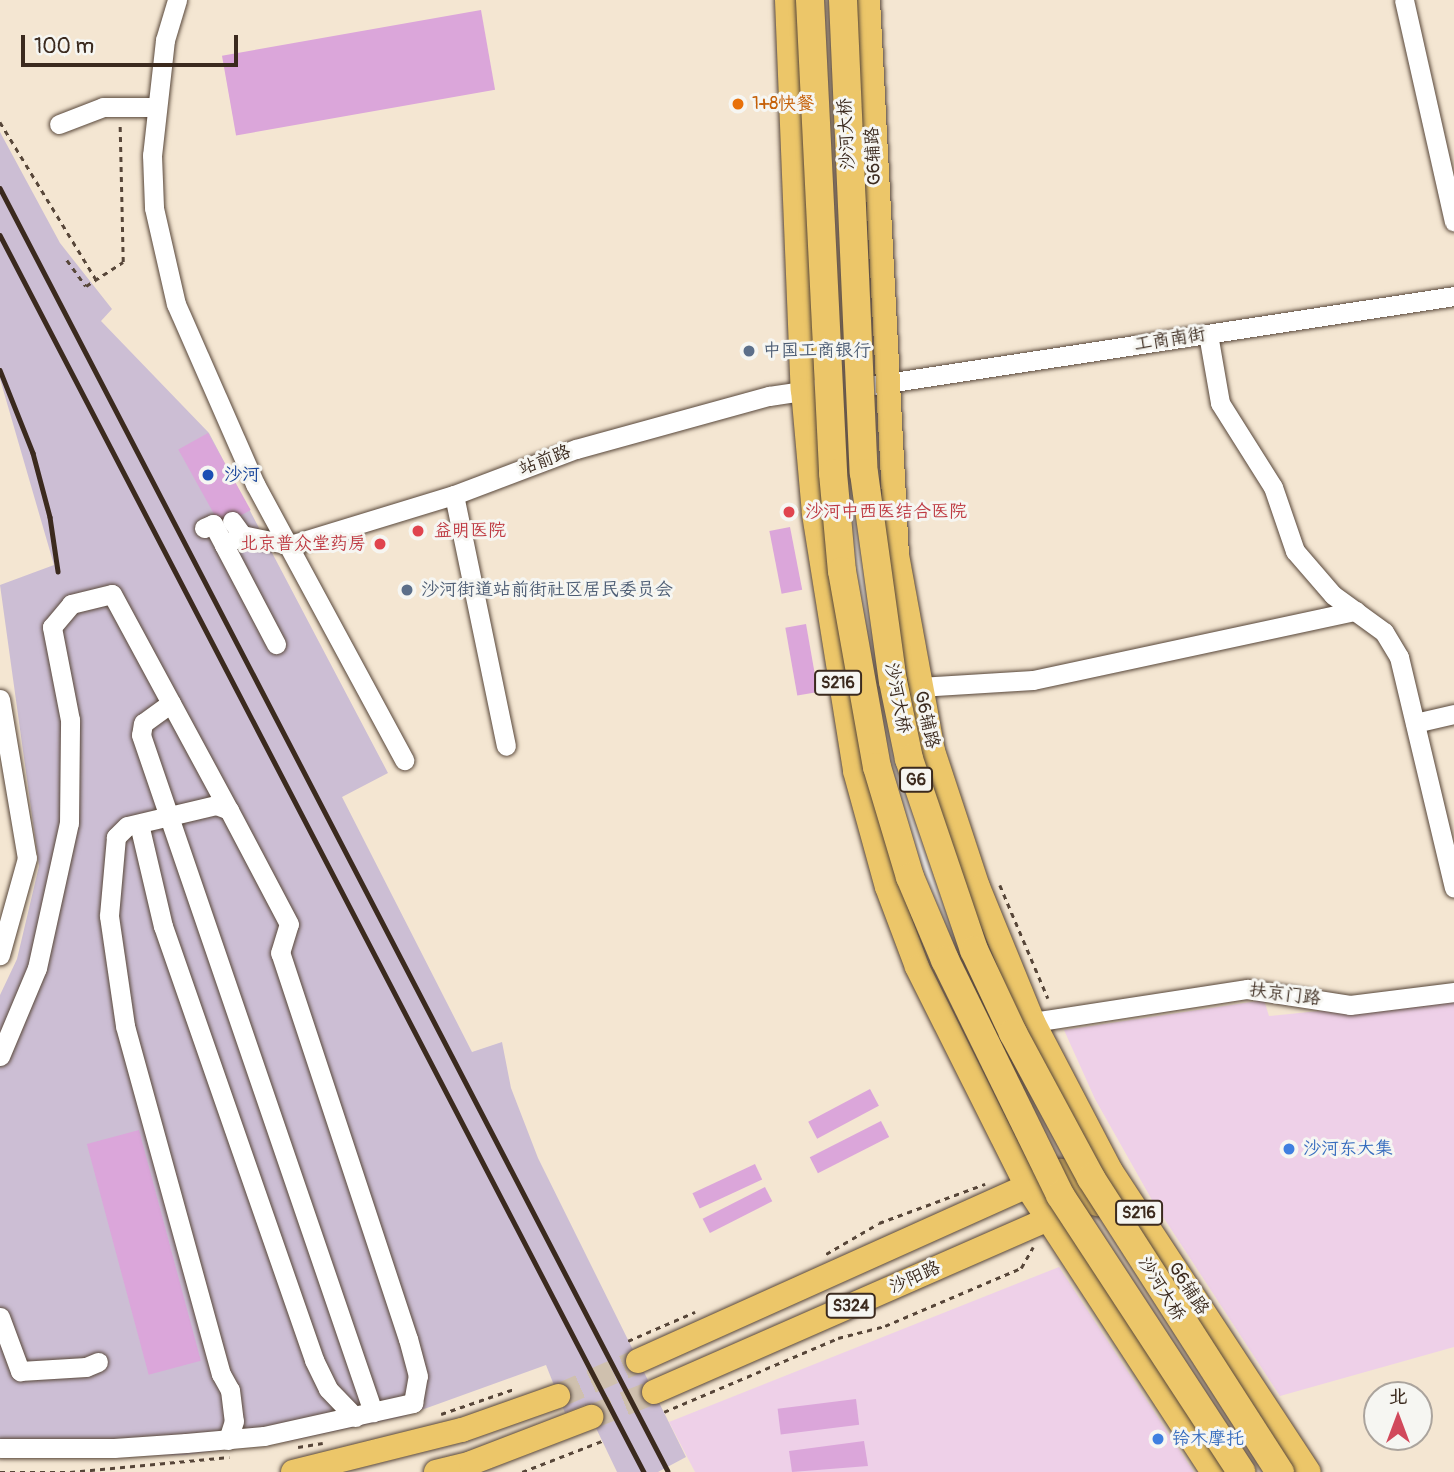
<!DOCTYPE html>
<html>
<head>
<meta charset="utf-8">
<style>
	body { margin:0 }
	#map { position:relative; width:1454px; height:1472px; overflow:hidden; background:#f4e6d2; font-family:Pangolin,"LXGW WenKai TC",sans-serif }
	div>[style] { position:absolute }
	.built>* { inset:0; background:#eed0e8 }
	.industrial>* { inset:0; background:#ccbed4 }
	.building>* { inset:0; background:#dba6da; transform-origin:0 0 }
	.major-tunnel>* { height:24px; margin-top:-12px; transform-origin:0; background:repeating-linear-gradient(90deg,#cfc0ae 0 24px,transparent 0 36px) }
	.path>* { height:2.5px; margin-top:-1.25px; transform-origin:0; background:repeating-linear-gradient(90deg,#574639 0 5px,transparent 0 10px) }
	.roads { filter:drop-shadow(0 0 2px #574639) drop-shadow(0 0 2px #574639) }
	.minor>* { height:19px; margin:-9.5px; padding:0 9.5px; transform-origin:9.5px; border-radius:9.5px; background:#fff }
	.major>* { height:24px; margin:-12px; padding:0 12px; transform-origin:12px; border-radius:12px; background:#ecc669 }
	.rail>* { height:4.5px; margin:-2.25px; padding:0 2.25px; transform-origin:2.25px; border-radius:2.25px; background:#3b2a1e }
	.bridges { filter:drop-shadow(0 0 2px #574639) drop-shadow(0 0 2px #574639) }
	.highway-bridge>* { height:28px; margin:-14px; padding:0 14px; transform-origin:14px; border-radius:14px; background:#ecc669 }
	.dots>* { width:19px; height:19px; translate:-50% -50%; box-sizing:border-box; border:4px solid #f6f6f2; border-radius:50% }
	span { translate:-50% -50%; white-space:nowrap; text-align:center; line-height:1.15; -webkit-text-stroke:6px #f6f6f2; paint-order:stroke }
	.shield-label span { padding:2px 5px; background:#f6f6f2; border:2px solid; border-radius:5px; -webkit-text-stroke-width:0 }
	.shield-label { font-size:16px; color:#3b2a1e; font-weight:700 }
	.food-label { font-size:18px; color:#c56008 }
	.left { translate:0 -50%; text-align:left }
	.street-label { font-size:18px; color:#3b2a1e }
	.service-label { font-size:18px; color:#4e5e75 }
	.transit-label { font-size:18px; color:#164399 }
	.health-label { font-size:18px; color:#be3a42 }
	.right { translate:-100% -50%; text-align:right }
	.shop-label { font-size:18px; color:#366cbe }
	.north { position:absolute; left:1363px; top:1381px; width:70px; height:70px; box-sizing:border-box; background:#f6f6f2; border:2px solid #aba49d; border-radius:50%; rotate:0deg; font-size:19px; font-weight:700; line-height:28px; text-align:center; color:#3b2a1e }
	.north::after { content:''; display:block; margin:auto; width:24px; height:32px; background:#d1495b; clip-path:polygon(50% 0,100% 100%,50% 72%,0 100%) }
	.scale { position:absolute; left:21px; top:35px; width:217px; height:32px; box-sizing:border-box; border:4px solid #3b2a1e; border-top:0; padding-left:9px; font-size:21px; line-height:24px; white-space:nowrap; color:#3b2a1e; -webkit-text-stroke:5px #f6f6f2; paint-order:stroke }
</style>
</head>
<body>
<div id="map">
	<div class="built">
		<div style="clip-path:polygon(1454px 997px,1454px 1347px,1280px 1396px,1152px 1200px,1095px 1099px,1064px 1030px,1264px 1000px,1269px 1016px)"></div>
		<div style="clip-path:polygon(1059px 1267px,1194px 1472px,695px 1472px,669px 1422px)"></div>
	</div>
	<div class="industrial">
		<div style="clip-path:polygon(0 132px,60px 243px,112px 309px,101px 321px,209px 433px,388px 773px,342px 797px,472px 1052px,502px 1042px,511px 1088px,538px 1158px,686px 1457px,658px 1472px,617px 1472px,585px 1405px,565px 1413px,546px 1365px,402px 1417px,290px 1441px,184px 1455px,0 1458px,0 995px,17px 959px,39px 866px,0 585px,54px 565px,0 379px)"></div>
	</div>
	<div class="building">
		<div style="left:481px;top:10px;width:81px;height:263px;rotate:80deg"></div>
		<div style="left:208px;top:433px;width:88px;height:34px;rotate:61deg"></div>
		<div style="left:790px;top:527px;width:64px;height:21px;rotate:79deg"></div>
		<div style="left:806px;top:624px;width:69px;height:21px;rotate:80deg"></div>
		<div style="left:870px;top:1089px;width:19px;height:70px;rotate:62deg"></div>
		<div style="left:881px;top:1121px;width:18px;height:80px;rotate:63deg"></div>
		<div style="left:139px;top:1130px;width:239px;height:54px;rotate:75deg"></div>
		<div style="left:755px;top:1164px;width:17px;height:69px;rotate:65deg"></div>
		<div style="left:765px;top:1187px;width:16px;height:70px;rotate:63deg"></div>
		<div style="left:856px;top:1399px;width:26px;height:79px;rotate:83deg"></div>
		<div style="clip-path:polygon(864px 1441px,868px 1466px,792px 1472px,789px 1451px)"></div>
	</div>
	<div class="major-tunnel">
		<div style="left:558px;top:1396px;width:87px;rotate:-23.6deg"></div>
		<div style="left:591px;top:1417px;width:68px;rotate:-21.6deg"></div>
	</div>
	<div class="path">
		<div style="left:0;top:122px;width:184px;rotate:58.6deg"></div>
		<div style="left:67px;top:260px;width:32px;rotate:54deg"></div>
		<div style="left:86px;top:286px;width:44px;rotate:-33deg"></div>
		<div style="left:123px;top:262px;width:137px;rotate:-91.3deg"></div>
		<div style="left:1000px;top:885px;width:123px;rotate:67deg"></div>
		<div style="left:826px;top:1254px;width:61px;rotate:-30.3deg"></div>
		<div style="left:879px;top:1223px;width:113px;rotate:-20.2deg"></div>
		<div style="left:628px;top:1341px;width:73px;rotate:-23.4deg"></div>
		<div style="left:664px;top:1412px;width:189px;rotate:-23deg"></div>
		<div style="left:838px;top:1338px;width:49px;rotate:-14.3deg"></div>
		<div style="left:885px;top:1326px;width:148px;rotate:-23.1deg"></div>
		<div style="left:1021px;top:1268px;width:24px;rotate:-60deg"></div>
		<div style="left:441px;top:1414px;width:77px;rotate:-18.9deg"></div>
		<div style="left:298px;top:1447px;width:25px;rotate:-9deg"></div>
		<div style="left:0;top:1472px;width:70px"></div>
		<div style="left:70px;top:1472px;width:160px;rotate:-5.4deg"></div>
		<div style="left:522px;top:1472px;width:86px;rotate:-21.2deg"></div>
	</div>
	<div class="roads">
		<div class="minor">
			<div style="left:177px;top:0;width:42px;rotate:106.7deg"></div>
			<div style="left:165px;top:40px;width:116px;rotate:96.4deg"></div>
			<div style="left:152px;top:155px;width:53px;rotate:87.8deg"></div>
			<div style="left:154px;top:208px;width:98px;rotate:77.1deg"></div>
			<div style="left:176px;top:304px;width:197px;rotate:66.3deg"></div>
			<div style="left:255px;top:484px;width:314px;rotate:61.6deg"></div>
			<div style="left:1404px;top:0;width:227px;rotate:77.3deg"></div>
			<div style="left:59px;top:124px;width:47px;rotate:-21.1deg"></div>
			<div style="left:103px;top:107px;width:52px"></div>
			<div style="left:1208px;top:334px;width:70px;rotate:80.1deg"></div>
			<div style="left:1220px;top:403px;width:99px;rotate:57.8deg"></div>
			<div style="left:1273px;top:487px;width:68px;rotate:71deg"></div>
			<div style="left:1295px;top:551px;width:58px;rotate:49.2deg"></div>
			<div style="left:1333px;top:595px;width:63px;rotate:36deg"></div>
			<div style="left:1384px;top:632px;width:29px;rotate:59deg"></div>
			<div style="left:1399px;top:657px;width:237px;rotate:76.6deg"></div>
			<div style="left:841px;top:368px;width:192px;rotate:84.9deg"></div>
			<div style="left:858px;top:559px;width:205px;rotate:79.9deg"></div>
			<div style="left:894px;top:761px;width:112px;rotate:72.9deg"></div>
			<div style="left:927px;top:868px;width:129px;rotate:69deg"></div>
			<div style="left:874px;top:385px;width:587px;rotate:-8.72deg"></div>
			<div style="left:454px;top:495px;width:256px;rotate:78.3deg"></div>
			<div style="left:232px;top:521px;width:17px;rotate:54deg"></div>
			<div style="left:242px;top:535px;width:49px;rotate:11.8deg"></div>
			<div style="left:204px;top:528px;width:10px;rotate:-24deg"></div>
			<div style="left:213px;top:524px;width:24px;rotate:62deg"></div>
			<div style="left:224px;top:545px;width:13px;rotate:-29deg"></div>
			<div style="left:224px;top:545px;width:112px;rotate:62.3deg"></div>
			<div style="left:290px;top:545px;width:171px;rotate:-17deg"></div>
			<div style="left:454px;top:495px;width:130px;rotate:-20.7deg"></div>
			<div style="left:576px;top:449px;width:200px;rotate:-15.4deg"></div>
			<div style="left:769px;top:396px;width:48px;rotate:-8.5deg"></div>
			<div style="left:919px;top:687px;width:114px;rotate:-3.5deg"></div>
			<div style="left:1033px;top:680px;width:330px;rotate:-12.1deg"></div>
			<div style="left:0;top:699px;width:161px;rotate:80.4deg"></div>
			<div style="left:27px;top:858px;width:101px;rotate:105.6deg"></div>
			<div style="left:171px;top:703px;width:34px;rotate:144deg"></div>
			<div style="left:143px;top:723px;width:12px;rotate:99deg"></div>
			<div style="left:141px;top:735px;width:716px;rotate:71.08deg"></div>
			<div style="left:1415px;top:723px;width:40px;rotate:-13deg"></div>
			<div style="left:139px;top:824px;width:105px;rotate:76.8deg"></div>
			<div style="left:163px;top:926px;width:460px;rotate:70.8deg"></div>
			<div style="left:314px;top:1360px;width:32px;rotate:64deg"></div>
			<div style="left:328px;top:1389px;width:39px;rotate:46deg"></div>
			<div style="left:1033px;top:1022px;width:217px;rotate:-8.8deg"></div>
			<div style="left:1247px;top:989px;width:104px;rotate:8.8deg"></div>
			<div style="left:1350px;top:1005px;width:105px;rotate:-7.1deg"></div>
			<div style="left:0;top:1056px;width:95px;rotate:-67.2deg"></div>
			<div style="left:37px;top:968px;width:148px;rotate:-77.6deg"></div>
			<div style="left:69px;top:823px;width:103px;rotate:-89.4deg"></div>
			<div style="left:70px;top:720px;width:95px;rotate:-101deg"></div>
			<div style="left:52px;top:627px;width:30px;rotate:-50deg"></div>
			<div style="left:71px;top:604px;width:42px;rotate:-13.7deg"></div>
			<div style="left:112px;top:594px;width:246px;rotate:61.6deg"></div>
			<div style="left:0;top:1317px;width:58px;rotate:69.7deg"></div>
			<div style="left:20px;top:1371px;width:66px;rotate:-3.5deg"></div>
			<div style="left:86px;top:1367px;width:13px;rotate:-23deg"></div>
			<div style="left:0;top:1448px;width:114px"></div>
			<div style="left:114px;top:1448px;width:72px;rotate:-4deg"></div>
			<div style="left:186px;top:1443px;width:78px;rotate:-5.1deg"></div>
			<div style="left:264px;top:1436px;width:153px;rotate:-12.5deg"></div>
			<div style="left:413px;top:1403px;width:27px;rotate:-80deg"></div>
			<div style="left:418px;top:1376px;width:38px;rotate:-105deg"></div>
			<div style="left:408px;top:1339px;width:407px;rotate:-108.3deg"></div>
			<div style="left:280px;top:953px;width:30px;rotate:-73deg"></div>
			<div style="left:289px;top:924px;width:129px;rotate:-117.8deg"></div>
			<div style="left:229px;top:810px;width:14px;rotate:-159deg"></div>
			<div style="left:216px;top:805px;width:91px;rotate:166.7deg"></div>
			<div style="left:127px;top:826px;width:16px;rotate:135deg"></div>
			<div style="left:116px;top:837px;width:79px;rotate:95.1deg"></div>
			<div style="left:109px;top:916px;width:111px;rotate:81.7deg"></div>
			<div style="left:125px;top:1026px;width:361px;rotate:74.6deg"></div>
			<div style="left:221px;top:1374px;width:18px;rotate:61deg"></div>
			<div style="left:230px;top:1390px;width:31px;rotate:83deg"></div>
			<div style="left:234px;top:1421px;width:20px;rotate:108deg"></div>
		</div>
		<div class="major">
			<div style="left:787px;top:0;width:390px;rotate:87.7deg"></div>
			<div style="left:803px;top:390px;width:124px;rotate:84.9deg"></div>
			<div style="left:814px;top:514px;width:260px;rotate:80.9deg"></div>
			<div style="left:855px;top:771px;width:120px;rotate:74.6deg"></div>
			<div style="left:887px;top:887px;width:85px;rotate:69.4deg"></div>
			<div style="left:917px;top:967px;width:246px;rotate:63.4deg"></div>
			<div style="left:1027px;top:1187px;width:340px;rotate:56.9deg"></div>
			<div style="left:868px;top:0;width:556px;rotate:87.01deg"></div>
			<div style="left:897px;top:555px;width:199px;rotate:79.6deg"></div>
			<div style="left:933px;top:751px;width:143px;rotate:71.7deg"></div>
			<div style="left:978px;top:887px;width:146px;rotate:67.8deg"></div>
			<div style="left:1033px;top:1022px;width:168px;rotate:62.4deg"></div>
			<div style="left:1111px;top:1171px;width:360px;rotate:56.7deg"></div>
			<div style="left:638px;top:1361px;width:464px;rotate:-24.2deg"></div>
			<div style="left:1061px;top:1171px;width:26px;rotate:29deg"></div>
			<div style="left:1084px;top:1184px;width:24px;rotate:57deg"></div>
			<div style="left:654px;top:1392px;width:443px;rotate:-23.7deg"></div>
			<div style="left:293px;top:1472px;width:174px;rotate:-14deg"></div>
			<div style="left:462px;top:1430px;width:102px;rotate:-19.5deg"></div>
			<div style="left:436px;top:1472px;width:36px;rotate:-14deg"></div>
			<div style="left:471px;top:1463px;width:129px;rotate:-21deg"></div>
		</div>
	</div>
	<div class="rail">
		<div style="left:0;top:188px;width:1446px;rotate:62.5deg"></div>
		<div style="left:0;top:235px;width:1395px;rotate:62.5deg"></div>
		<div style="left:0;top:370px;width:89px;rotate:68.3deg"></div>
		<div style="left:33px;top:453px;width:66px;rotate:75.1deg"></div>
		<div style="left:50px;top:517px;width:55px;rotate:81.6deg"></div>
	</div>
	<div class="bridges">
		<div class="highway-bridge">
			<div style="left:810px;top:0;width:474px;rotate:87.2deg"></div>
			<div style="left:833px;top:473px;width:98px;rotate:84.8deg"></div>
			<div style="left:842px;top:571px;width:199px;rotate:79.9deg"></div>
			<div style="left:877px;top:767px;width:115px;rotate:73.3deg"></div>
			<div style="left:910px;top:877px;width:90px;rotate:67.1deg"></div>
			<div style="left:945px;top:960px;width:262px;rotate:63.9deg"></div>
			<div style="left:1060px;top:1195px;width:331px;rotate:56.8deg"></div>
			<div style="left:843px;top:0;width:473px;rotate:87.5deg"></div>
			<div style="left:864px;top:473px;width:210px;rotate:82.1deg"></div>
			<div style="left:893px;top:681px;width:80px;rotate:78.4deg"></div>
			<div style="left:909px;top:759px;width:202px;rotate:71.2deg"></div>
			<div style="left:974px;top:950px;width:92px;rotate:64.8deg"></div>
			<div style="left:1013px;top:1033px;width:165px;rotate:61.7deg"></div>
			<div style="left:1091px;top:1178px;width:350px;rotate:57.3deg"></div>
		</div>
	</div>
	<div class="dots">
		<div style="left:738px;top:104px;background:#e8710a"></div>
		<div style="left:749px;top:351px;background:#5c6f8a"></div>
		<div style="left:208px;top:475px;background:#1a4fb4"></div>
		<div style="left:789px;top:512px;background:#e0444e"></div>
		<div style="left:418px;top:531px;background:#e0444e"></div>
		<div style="left:380px;top:544px;background:#e0444e"></div>
		<div style="left:407px;top:590px;background:#5c6f8a"></div>
		<div style="left:1289px;top:1149px;background:#3f7fe0"></div>
		<div style="left:1158px;top:1439px;background:#3f7fe0"></div>
	</div>
	<div class="shield-label">
		<span style="left:838px;top:683px">S216</span>
		<span style="left:916px;top:780px">G6</span>
		<span style="left:1139px;top:1213px">S216</span>
		<span style="left:851px;top:1306px">S324</span>
	</div>
	<div class="food-label">
		<span class="left" style="left:752px;top:104px">1+8快餐</span>
	</div>
	<div class="street-label">
		<span style="left:847px;top:134px;rotate:-93deg">沙河大桥</span>
		<span style="left:874px;top:156px;rotate:-93deg">G6辅路</span>
		<span style="left:1170px;top:340px;rotate:-9deg">工商南街</span>
		<span style="left:545px;top:461px;rotate:-21deg">站前路</span>
		<span style="left:897px;top:698px;rotate:79deg">沙河大桥</span>
		<span style="left:926px;top:720px;rotate:77deg">G6辅路</span>
		<span style="left:1285px;top:995px;rotate:7deg">扶京门路</span>
		<span style="left:915px;top:1278px;rotate:-24deg">沙阳路</span>
		<span style="left:1161px;top:1289px;rotate:58deg">沙河大桥</span>
		<span style="left:1188px;top:1289px;rotate:57deg">G6辅路</span>
	</div>
	<div class="service-label">
		<span class="left" style="left:763px;top:351px">中国工商银行</span>
		<span class="left" style="left:421px;top:590px">沙河街道站前街社区居民委员会</span>
	</div>
	<div class="transit-label">
		<span class="left" style="left:224px;top:475px">沙河</span>
	</div>
	<div class="health-label">
		<span class="left" style="left:805px;top:512px">沙河中西医结合医院</span>
		<span class="left" style="left:434px;top:531px">益明医院</span>
		<span class="right" style="left:366px;top:544px">北京普众堂药房</span>
	</div>
	<div class="shop-label">
		<span class="left" style="left:1303px;top:1149px">沙河东大集</span>
		<span class="left" style="left:1172px;top:1439px">铃木摩托</span>
	</div>
	<div class="north">北</div>
	<div class="scale">100 m</div>
</div>
</body>
</html>
